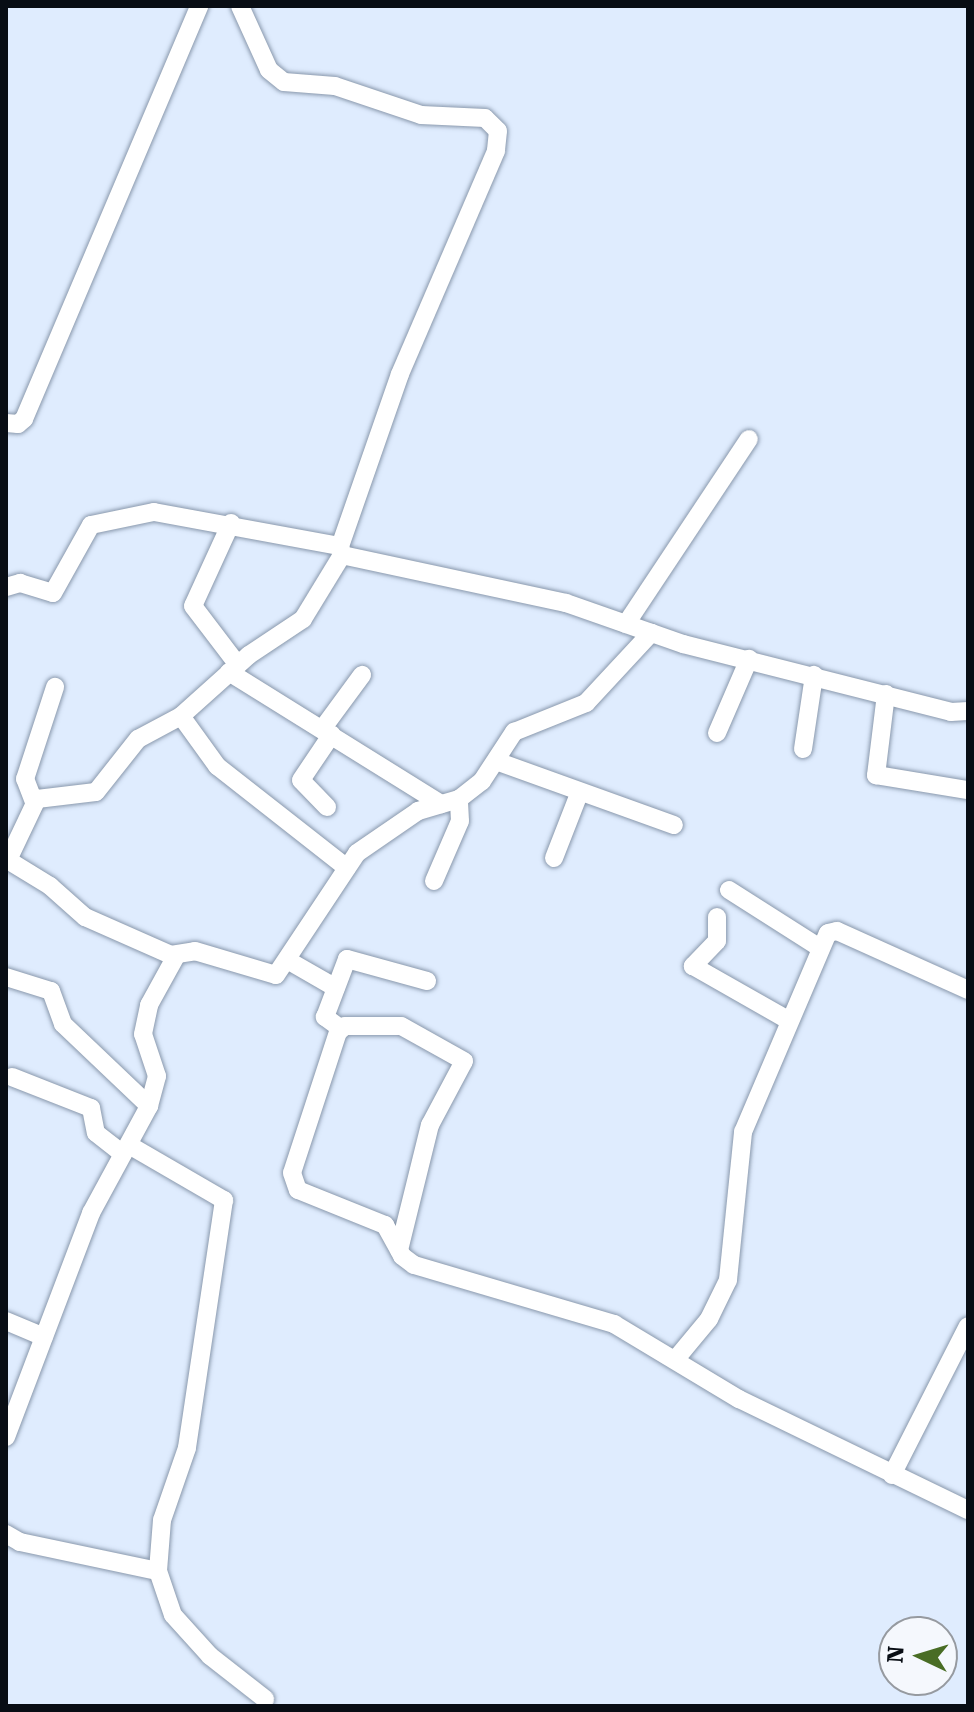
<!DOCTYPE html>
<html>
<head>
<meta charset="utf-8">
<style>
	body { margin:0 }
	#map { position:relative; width:974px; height:1712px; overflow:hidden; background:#dfecfe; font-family:"Roboto Serif",serif }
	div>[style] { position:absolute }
	.roads { filter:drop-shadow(0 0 2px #8998ac) drop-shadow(0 0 2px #8998ac) }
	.minor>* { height:18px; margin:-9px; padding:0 9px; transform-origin:9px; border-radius:9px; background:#fff }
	span { translate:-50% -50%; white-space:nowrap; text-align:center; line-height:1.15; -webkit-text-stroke:6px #f5f8fd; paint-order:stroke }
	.frame { position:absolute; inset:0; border:8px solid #080d14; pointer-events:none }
	.north { position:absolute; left:878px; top:1616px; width:80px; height:80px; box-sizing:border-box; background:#f5f8fd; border:2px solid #969aa0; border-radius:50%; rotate:274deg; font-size:22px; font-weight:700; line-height:32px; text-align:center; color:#080d14 }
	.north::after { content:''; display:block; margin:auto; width:28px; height:36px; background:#496d25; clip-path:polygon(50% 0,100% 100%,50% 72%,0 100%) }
</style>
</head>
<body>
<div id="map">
	<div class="roads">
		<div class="minor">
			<div style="left:240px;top:6px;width:70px;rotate:65.6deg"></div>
			<div style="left:269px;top:70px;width:19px;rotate:39deg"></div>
			<div style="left:284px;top:82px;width:51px;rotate:4.5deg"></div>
			<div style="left:335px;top:86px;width:91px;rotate:18.6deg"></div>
			<div style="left:421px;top:115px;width:64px;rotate:2.7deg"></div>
			<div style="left:485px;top:118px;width:18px;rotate:45deg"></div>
			<div style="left:498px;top:131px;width:20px;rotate:96deg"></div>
			<div style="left:496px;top:151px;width:243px;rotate:113.3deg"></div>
			<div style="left:400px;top:374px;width:182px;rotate:109.2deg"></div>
			<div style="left:340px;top:546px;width:9px;rotate:77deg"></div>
			<div style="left:342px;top:555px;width:229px;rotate:12.1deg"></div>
			<div style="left:566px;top:603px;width:124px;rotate:19.3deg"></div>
			<div style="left:683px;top:644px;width:276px;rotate:14.2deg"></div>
			<div style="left:951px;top:712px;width:17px;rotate:-3deg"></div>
			<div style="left:6px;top:423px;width:12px;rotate:5deg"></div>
			<div style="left:18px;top:424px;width:8px;rotate:-40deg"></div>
			<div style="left:24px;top:419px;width:449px;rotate:-67deg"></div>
			<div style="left:231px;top:523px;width:91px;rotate:114.6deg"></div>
			<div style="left:193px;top:606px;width:74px;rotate:52.7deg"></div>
			<div style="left:6px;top:587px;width:15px;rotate:-16deg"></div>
			<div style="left:20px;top:583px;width:34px;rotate:17deg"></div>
			<div style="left:53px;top:593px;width:78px;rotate:-60.8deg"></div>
			<div style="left:91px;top:525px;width:64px;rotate:-11.7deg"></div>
			<div style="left:154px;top:512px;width:189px;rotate:10.4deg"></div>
			<div style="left:626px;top:624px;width:222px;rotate:-56.4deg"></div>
			<div style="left:229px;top:672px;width:250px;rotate:31.9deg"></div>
			<div style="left:886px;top:694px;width:82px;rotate:97deg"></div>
			<div style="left:876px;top:775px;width:93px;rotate:9.3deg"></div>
			<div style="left:181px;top:716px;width:62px;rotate:54.2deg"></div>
			<div style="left:217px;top:766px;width:165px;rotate:38.1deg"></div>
			<div style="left:323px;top:728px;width:66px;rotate:-53.7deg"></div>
			<div style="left:717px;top:733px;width:81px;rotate:-66.6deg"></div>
			<div style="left:803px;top:749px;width:75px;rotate:-81.5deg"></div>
			<div style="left:496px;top:761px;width:189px;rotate:19.8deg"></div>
			<div style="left:34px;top:802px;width:25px;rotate:-111deg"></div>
			<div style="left:25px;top:779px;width:97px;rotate:-71.9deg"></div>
			<div style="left:327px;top:807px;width:37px;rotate:-134deg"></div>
			<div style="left:301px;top:780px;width:55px;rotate:-56deg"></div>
			<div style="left:554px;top:858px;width:69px;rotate:-68.7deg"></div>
			<div style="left:6px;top:859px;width:52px;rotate:31.5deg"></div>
			<div style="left:50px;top:886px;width:47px;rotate:41.5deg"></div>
			<div style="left:85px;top:917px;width:94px;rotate:23.8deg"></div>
			<div style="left:171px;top:955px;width:24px;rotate:-9deg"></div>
			<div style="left:195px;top:951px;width:84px;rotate:16.5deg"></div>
			<div style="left:276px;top:975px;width:146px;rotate:-56.4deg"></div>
			<div style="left:357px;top:853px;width:74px;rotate:-34.5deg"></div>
			<div style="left:418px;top:811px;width:43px;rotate:-16.3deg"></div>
			<div style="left:459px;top:799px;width:29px;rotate:-38deg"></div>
			<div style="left:482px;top:781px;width:59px;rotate:-56.9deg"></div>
			<div style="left:514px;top:732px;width:78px;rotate:-21.9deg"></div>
			<div style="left:586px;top:703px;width:96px;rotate:-47.1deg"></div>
			<div style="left:8px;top:860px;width:68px;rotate:-64.6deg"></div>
			<div style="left:37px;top:799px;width:59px;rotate:-6.8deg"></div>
			<div style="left:96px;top:792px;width:68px;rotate:-51.6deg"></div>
			<div style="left:138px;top:739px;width:49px;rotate:-28.1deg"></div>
			<div style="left:181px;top:716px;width:91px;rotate:-41.9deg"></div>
			<div style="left:249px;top:655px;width:65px;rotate:-33.7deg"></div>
			<div style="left:303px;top:619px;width:75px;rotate:-58.6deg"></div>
			<div style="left:434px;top:881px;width:65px;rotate:-66.6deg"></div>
			<div style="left:460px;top:821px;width:22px;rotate:-93deg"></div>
			<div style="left:729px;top:890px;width:108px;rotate:32.5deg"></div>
			<div style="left:717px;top:917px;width:24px;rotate:90deg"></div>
			<div style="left:717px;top:941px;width:35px;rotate:134deg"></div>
			<div style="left:693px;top:966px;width:109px;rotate:29.6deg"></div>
			<div style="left:289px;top:961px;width:54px;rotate:29.9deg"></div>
			<div style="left:6px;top:977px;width:47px;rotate:17.3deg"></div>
			<div style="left:51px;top:991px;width:35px;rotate:70deg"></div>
			<div style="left:63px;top:1024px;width:119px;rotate:43.6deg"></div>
			<div style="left:340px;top:1028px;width:19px;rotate:-144deg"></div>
			<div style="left:325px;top:1017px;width:62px;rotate:-69.2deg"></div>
			<div style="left:347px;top:959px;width:83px;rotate:15.4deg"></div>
			<div style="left:12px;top:1077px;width:85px;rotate:21.4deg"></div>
			<div style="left:91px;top:1108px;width:25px;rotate:79deg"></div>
			<div style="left:96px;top:1133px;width:34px;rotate:38deg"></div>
			<div style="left:129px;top:1145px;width:110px;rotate:30.1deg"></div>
			<div style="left:224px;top:1200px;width:251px;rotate:98.5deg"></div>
			<div style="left:187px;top:1448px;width:76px;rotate:109.1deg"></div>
			<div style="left:162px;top:1520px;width:51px;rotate:94.5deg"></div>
			<div style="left:158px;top:1571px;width:46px;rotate:71.2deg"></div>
			<div style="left:173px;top:1615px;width:55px;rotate:47.9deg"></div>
			<div style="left:210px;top:1656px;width:70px;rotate:38deg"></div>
			<div style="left:399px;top:1250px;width:129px;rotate:-76.1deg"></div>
			<div style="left:430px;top:1125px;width:72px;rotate:-62deg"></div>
			<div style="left:464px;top:1061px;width:72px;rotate:-150.9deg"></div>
			<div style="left:401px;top:1026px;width:56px;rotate:180deg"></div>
			<div style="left:345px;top:1026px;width:9px;rotate:139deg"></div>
			<div style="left:338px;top:1032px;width:148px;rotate:108.1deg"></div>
			<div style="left:292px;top:1173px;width:18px;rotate:71deg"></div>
			<div style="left:298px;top:1190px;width:94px;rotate:21.9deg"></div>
			<div style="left:385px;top:1225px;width:35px;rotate:61deg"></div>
			<div style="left:402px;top:1256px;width:15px;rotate:37deg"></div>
			<div style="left:414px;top:1265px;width:209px;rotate:16.4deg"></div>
			<div style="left:614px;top:1324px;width:146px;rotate:31deg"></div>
			<div style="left:739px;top:1399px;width:254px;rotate:25.9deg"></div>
			<div style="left:6px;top:1321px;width:41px;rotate:22.8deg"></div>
			<div style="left:675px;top:1360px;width:53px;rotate:-50.3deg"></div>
			<div style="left:709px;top:1319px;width:43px;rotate:-64deg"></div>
			<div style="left:728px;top:1280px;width:149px;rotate:-84.2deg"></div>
			<div style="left:743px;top:1132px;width:216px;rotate:-66.9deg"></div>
			<div style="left:828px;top:933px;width:9px;rotate:-13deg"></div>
			<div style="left:837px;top:931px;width:144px;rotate:24.2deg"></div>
			<div style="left:6px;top:1437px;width:240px;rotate:-69.2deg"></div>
			<div style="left:91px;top:1213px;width:122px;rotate:-61.5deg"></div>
			<div style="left:149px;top:1106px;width:31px;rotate:-75deg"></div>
			<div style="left:157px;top:1076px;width:44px;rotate:-108.4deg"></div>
			<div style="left:143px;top:1034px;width:30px;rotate:-78deg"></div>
			<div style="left:149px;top:1005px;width:56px;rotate:-61.1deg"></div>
			<div style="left:892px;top:1475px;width:167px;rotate:-63deg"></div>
			<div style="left:6px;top:1534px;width:16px;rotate:30deg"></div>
			<div style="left:20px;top:1542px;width:141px;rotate:11.9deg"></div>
		</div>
	</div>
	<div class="frame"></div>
	<div class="north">N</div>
</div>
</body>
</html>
